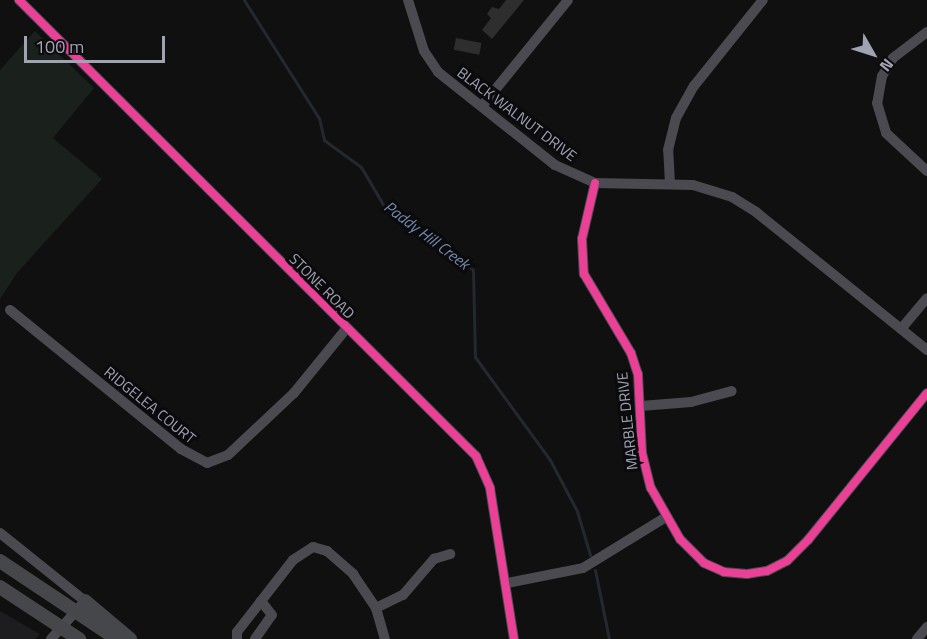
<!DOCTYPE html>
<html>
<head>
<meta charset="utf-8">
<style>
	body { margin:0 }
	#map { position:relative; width:927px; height:639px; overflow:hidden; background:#101010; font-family:"Titillium Web",sans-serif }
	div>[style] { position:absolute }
	.built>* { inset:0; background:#1d1d1f }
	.green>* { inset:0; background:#1a201b }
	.stream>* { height:3px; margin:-1.5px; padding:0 1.5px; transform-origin:1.5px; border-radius:1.5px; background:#242931 }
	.building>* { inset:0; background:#2e2e2f; transform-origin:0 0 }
	.minor>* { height:10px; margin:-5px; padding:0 5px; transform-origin:5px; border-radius:5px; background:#4a4a50 }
	.major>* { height:14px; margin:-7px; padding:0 7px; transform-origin:7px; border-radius:7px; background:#46474b }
	.cycleway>* { height:8px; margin:-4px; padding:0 4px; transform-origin:4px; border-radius:4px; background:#ea4096 }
	span { translate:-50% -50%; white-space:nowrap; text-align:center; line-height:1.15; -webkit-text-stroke:6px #0b0a0c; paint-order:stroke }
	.street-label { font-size:15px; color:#a0a3b2 }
	.water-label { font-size:16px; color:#768cae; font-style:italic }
	.north { position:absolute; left:843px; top:24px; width:60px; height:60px; -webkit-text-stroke:4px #0b0a0c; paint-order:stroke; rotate:129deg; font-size:16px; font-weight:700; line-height:24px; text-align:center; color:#a0a3b2 }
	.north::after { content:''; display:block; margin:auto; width:21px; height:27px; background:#a0a3b2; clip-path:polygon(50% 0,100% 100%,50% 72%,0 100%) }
	.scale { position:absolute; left:24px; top:36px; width:141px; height:27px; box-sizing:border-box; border:3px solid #a0a3b2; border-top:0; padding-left:8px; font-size:18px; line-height:21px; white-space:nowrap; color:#a0a3b2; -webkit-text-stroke:4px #0b0a0c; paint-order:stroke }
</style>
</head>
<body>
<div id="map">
	<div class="built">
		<div style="clip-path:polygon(0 611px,40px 634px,35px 639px,0 639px)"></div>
	</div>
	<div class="green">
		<div style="clip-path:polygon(35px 31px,94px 88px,53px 138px,102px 179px,17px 273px,0 299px,0 70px)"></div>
	</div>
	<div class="stream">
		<div style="left:244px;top:0;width:140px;rotate:57.6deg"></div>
		<div style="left:319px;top:118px;width:23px;rotate:77deg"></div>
		<div style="left:324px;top:140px;width:46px;rotate:36.1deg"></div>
		<div style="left:361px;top:167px;width:45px;rotate:59.5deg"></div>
		<div style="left:384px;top:206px;width:82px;rotate:32.5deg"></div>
		<div style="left:453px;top:250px;width:28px;rotate:45deg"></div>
		<div style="left:473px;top:270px;width:87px;rotate:88.7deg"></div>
		<div style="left:475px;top:357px;width:127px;rotate:53.9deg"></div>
		<div style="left:550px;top:460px;width:58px;rotate:62.1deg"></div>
		<div style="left:577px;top:511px;width:46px;rotate:73.5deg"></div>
		<div style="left:595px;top:570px;width:70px;rotate:78.5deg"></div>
	</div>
	<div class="building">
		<div style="clip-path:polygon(506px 0,524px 0,492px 39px,482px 30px,491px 18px,487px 14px,492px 7px,499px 9px)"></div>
		<div style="left:456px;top:38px;width:26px;height:12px;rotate:11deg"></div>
	</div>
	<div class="minor">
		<div style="left:19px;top:0;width:646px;rotate:44.94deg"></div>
		<div style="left:476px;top:456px;width:35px;rotate:66deg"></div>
		<div style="left:490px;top:488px;width:153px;rotate:81deg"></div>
		<div style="left:408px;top:0;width:53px;rotate:72.6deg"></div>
		<div style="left:424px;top:51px;width:25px;rotate:56deg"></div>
		<div style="left:438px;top:72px;width:149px;rotate:38.5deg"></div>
		<div style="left:555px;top:165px;width:44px;rotate:24.2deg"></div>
		<div style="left:595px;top:183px;width:98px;rotate:1.2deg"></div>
		<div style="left:693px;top:185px;width:41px;rotate:17.1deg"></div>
		<div style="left:732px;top:197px;width:28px;rotate:32deg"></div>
		<div style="left:756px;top:212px;width:220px;rotate:38.9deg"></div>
		<div style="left:927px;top:32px;width:43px;rotate:142.6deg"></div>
		<div style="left:893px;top:58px;width:21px;rotate:121deg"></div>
		<div style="left:882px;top:76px;width:27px;rotate:100deg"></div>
		<div style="left:877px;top:103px;width:31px;rotate:73deg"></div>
		<div style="left:886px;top:133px;width:56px;rotate:42.8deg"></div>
		<div style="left:482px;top:106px;width:136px;rotate:-50.9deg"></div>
		<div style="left:595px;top:183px;width:57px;rotate:103.1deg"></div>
		<div style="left:582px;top:239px;width:35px;rotate:87deg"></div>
		<div style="left:584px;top:274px;width:92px;rotate:59.3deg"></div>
		<div style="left:631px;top:353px;width:22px;rotate:72deg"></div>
		<div style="left:638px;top:374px;width:79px;rotate:87.1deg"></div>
		<div style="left:642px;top:453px;width:36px;rotate:76deg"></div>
		<div style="left:651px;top:488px;width:59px;rotate:60.4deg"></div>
		<div style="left:680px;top:539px;width:34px;rotate:45deg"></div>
		<div style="left:704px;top:563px;width:22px;rotate:24deg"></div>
		<div style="left:724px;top:572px;width:23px;rotate:5deg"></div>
		<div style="left:747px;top:574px;width:20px;rotate:-9deg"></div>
		<div style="left:767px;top:571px;width:22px;rotate:-27deg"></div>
		<div style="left:787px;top:561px;width:30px;rotate:-45deg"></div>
		<div style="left:808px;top:540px;width:189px;rotate:-51deg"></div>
		<div style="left:670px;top:184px;width:34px;rotate:-93deg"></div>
		<div style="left:668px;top:150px;width:33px;rotate:-76deg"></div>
		<div style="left:676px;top:118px;width:37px;rotate:-61deg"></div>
		<div style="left:694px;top:86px;width:110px;rotate:-51.3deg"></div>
		<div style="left:10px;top:310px;width:220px;rotate:39.1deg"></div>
		<div style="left:181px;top:449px;width:30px;rotate:28deg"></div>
		<div style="left:207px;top:463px;width:22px;rotate:-21deg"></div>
		<div style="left:228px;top:455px;width:91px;rotate:-43.2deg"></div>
		<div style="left:294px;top:393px;width:82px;rotate:-50.9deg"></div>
		<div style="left:901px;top:329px;width:40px;rotate:-50deg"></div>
		<div style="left:641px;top:406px;width:50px;rotate:-4.6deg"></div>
		<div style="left:691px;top:402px;width:42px;rotate:-15deg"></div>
		<div style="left:0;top:533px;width:109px;rotate:38.7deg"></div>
		<div style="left:85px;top:601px;width:51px;rotate:131.8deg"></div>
		<div style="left:507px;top:583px;width:77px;rotate:-11.2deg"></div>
		<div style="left:583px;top:568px;width:97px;rotate:-31.6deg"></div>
		<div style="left:376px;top:608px;width:30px;rotate:-26deg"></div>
		<div style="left:403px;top:595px;width:48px;rotate:-49.3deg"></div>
		<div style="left:434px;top:559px;width:17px;rotate:-17deg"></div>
		<div style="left:237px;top:639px;width:7px;rotate:-90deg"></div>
		<div style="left:237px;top:632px;width:91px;rotate:-52.1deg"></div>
		<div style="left:293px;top:560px;width:24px;rotate:-33deg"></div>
		<div style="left:313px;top:547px;width:15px;rotate:16deg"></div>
		<div style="left:327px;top:551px;width:35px;rotate:41deg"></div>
		<div style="left:353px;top:574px;width:41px;rotate:55.9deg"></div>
		<div style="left:376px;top:608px;width:32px;rotate:74deg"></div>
		<div style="left:255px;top:639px;width:29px;rotate:-55deg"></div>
		<div style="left:272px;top:615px;width:18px;rotate:-128deg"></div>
		<div style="left:917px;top:639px;width:16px;rotate:-50deg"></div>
	</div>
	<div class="major">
		<div style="left:0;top:561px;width:141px;rotate:33.7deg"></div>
		<div style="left:0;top:587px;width:95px;rotate:33.4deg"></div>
		<div style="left:85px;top:601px;width:59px;rotate:40.2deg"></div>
	</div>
	<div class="cycleway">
		<div style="left:19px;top:0;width:646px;rotate:44.94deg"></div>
		<div style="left:476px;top:456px;width:35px;rotate:66deg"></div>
		<div style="left:490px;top:488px;width:153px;rotate:81deg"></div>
		<div style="left:595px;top:183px;width:57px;rotate:103.1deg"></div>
		<div style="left:582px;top:239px;width:35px;rotate:87deg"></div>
		<div style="left:584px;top:274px;width:92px;rotate:59.3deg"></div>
		<div style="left:631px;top:353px;width:22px;rotate:72deg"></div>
		<div style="left:638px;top:374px;width:79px;rotate:87.1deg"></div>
		<div style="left:642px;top:453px;width:36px;rotate:76deg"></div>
		<div style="left:651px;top:488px;width:59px;rotate:60.4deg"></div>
		<div style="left:680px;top:539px;width:34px;rotate:45deg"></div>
		<div style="left:704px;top:563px;width:22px;rotate:24deg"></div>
		<div style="left:724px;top:572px;width:23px;rotate:5deg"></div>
		<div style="left:747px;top:574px;width:20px;rotate:-9deg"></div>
		<div style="left:767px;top:571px;width:22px;rotate:-27deg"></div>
		<div style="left:787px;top:561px;width:30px;rotate:-45deg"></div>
		<div style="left:808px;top:540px;width:189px;rotate:-51deg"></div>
	</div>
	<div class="street-label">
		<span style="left:517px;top:114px;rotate:37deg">BLACK WALNUT DRIVE</span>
		<span style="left:322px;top:286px;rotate:45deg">STONE ROAD</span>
		<span style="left:150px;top:405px;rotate:39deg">RIDGELEA COURT</span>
		<span style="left:627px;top:421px;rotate:-96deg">MARBLE DRIVE</span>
	</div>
	<div class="water-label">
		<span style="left:427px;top:235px;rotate:37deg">Paddy Hill Creek</span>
	</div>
	<div class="north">N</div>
	<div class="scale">100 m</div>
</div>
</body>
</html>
